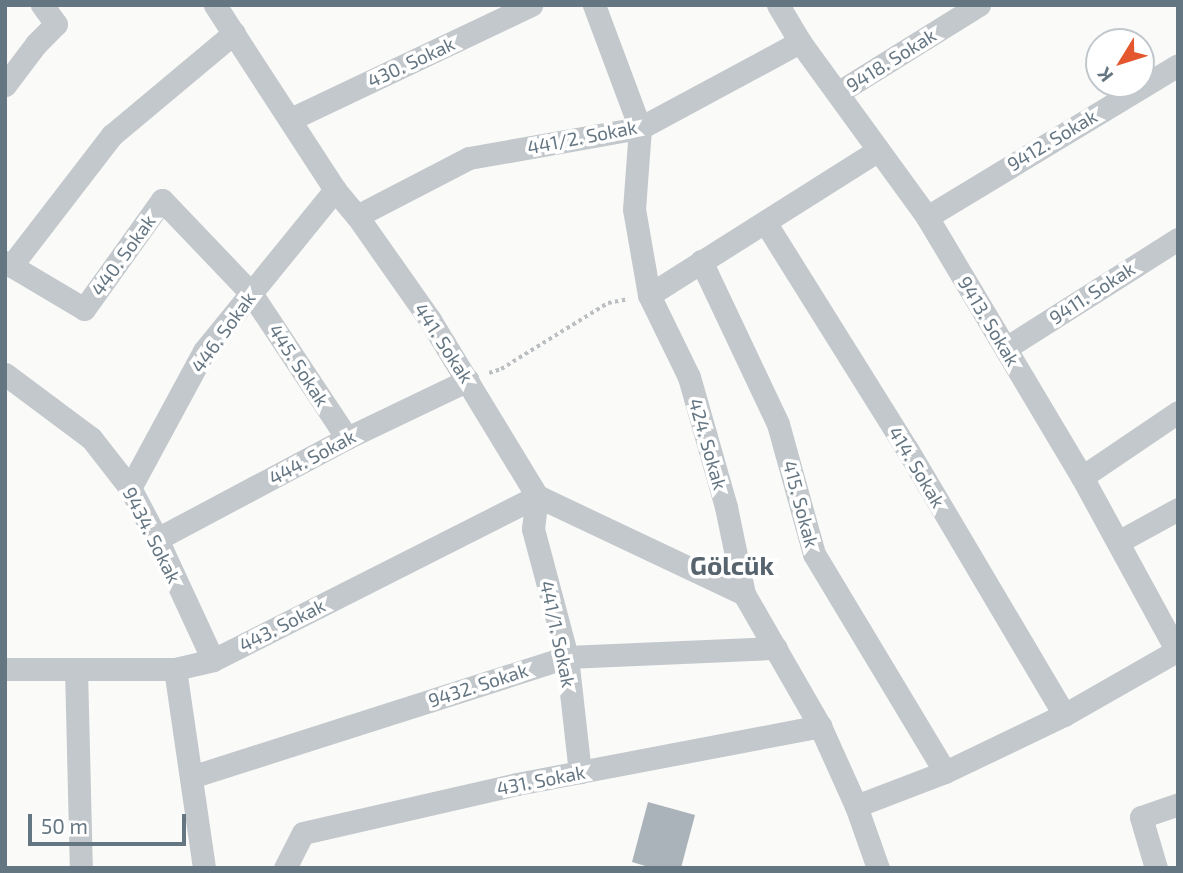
<!DOCTYPE html>
<html>
<head>
<meta charset="utf-8">
<style>
	body { margin:0 }
	#map { position:relative; width:1183px; height:873px; overflow:hidden; background:#fafaf8; font-family:"Exo 2",sans-serif }
	div>[style] { position:absolute }
	.building>* { inset:0; background:#aab3b9 }
	.path>* { height:3.5px; margin-top:-1.75px; transform-origin:0; background:repeating-linear-gradient(90deg,#bbbfc2 0 3.5px,transparent 0 7px) }
	.street>* { height:23px; margin:-11.5px; padding:0 11.5px; transform-origin:11.5px; border-radius:11.5px; background:#c3c8cc }
	span { translate:-50% -50%; white-space:nowrap; text-align:center; line-height:1.15; -webkit-text-stroke:7px #fff; paint-order:stroke }
	.street-label { font-size:19px; color:#657683 }
	.district-label { font-size:26px; color:#57646e; font-weight:700 }
	.frame { position:absolute; inset:0; border:7px solid #657683; pointer-events:none }
	.north { position:absolute; left:1085px; top:28px; width:70px; height:70px; box-sizing:border-box; background:#fff; border:2px solid #c1c8cd; border-radius:50%; rotate:232deg; font-size:19px; font-weight:700; line-height:28px; text-align:center; color:#657683 }
	.north::after { content:''; display:block; margin:auto; width:24px; height:32px; background:#e4572e; clip-path:polygon(50% 0,100% 100%,50% 72%,0 100%) }
	.scale { position:absolute; left:28px; top:814px; width:158px; height:32px; box-sizing:border-box; border:4px solid #657683; border-top:0; padding-left:9px; font-size:21px; line-height:24px; white-space:nowrap; color:#657683; -webkit-text-stroke:5px #fff; paint-order:stroke }
</style>
</head>
<body>
<div id="map">
	<div class="building">
		<div style="clip-path:polygon(648px 802px,695px 815px,681px 868px,652px 868px,632px 862px)"></div>
	</div>
	<div class="path">
		<div style="left:489px;top:373px;width:13px;rotate:-18deg"></div>
		<div style="left:501px;top:369px;width:126px;rotate:-31.7deg"></div>
		<div style="left:608px;top:303px;width:21px;rotate:-11deg"></div>
	</div>
	<div class="street">
		<div style="left:215px;top:5px;width:221px;rotate:57deg"></div>
		<div style="left:335px;top:190px;width:34px;rotate:50deg"></div>
		<div style="left:357px;top:216px;width:127px;rotate:54.9deg"></div>
		<div style="left:430px;top:320px;width:206px;rotate:58.7deg"></div>
		<div style="left:537px;top:496px;width:229px;rotate:25.3deg"></div>
		<div style="left:594px;top:5px;width:131px;rotate:69.5deg"></div>
		<div style="left:640px;top:128px;width:81px;rotate:94.2deg"></div>
		<div style="left:634px;top:209px;width:87px;rotate:80.1deg"></div>
		<div style="left:649px;top:295px;width:91px;rotate:64deg"></div>
		<div style="left:689px;top:377px;width:135px;rotate:74.1deg"></div>
		<div style="left:726px;top:507px;width:89px;rotate:78.3deg"></div>
		<div style="left:744px;top:594px;width:152px;rotate:60.1deg"></div>
		<div style="left:820px;top:726px;width:88px;rotate:65.8deg"></div>
		<div style="left:856px;top:806px;width:66px;rotate:70.5deg"></div>
		<div style="left:778px;top:5px;width:43px;rotate:59.3deg"></div>
		<div style="left:800px;top:42px;width:216px;rotate:54deg"></div>
		<div style="left:927px;top:217px;width:303px;rotate:59.2deg"></div>
		<div style="left:1082px;top:477px;width:198px;rotate:61.4deg"></div>
		<div style="left:5px;top:85px;width:51px;rotate:-52.9deg"></div>
		<div style="left:36px;top:44px;width:28px;rotate:-45deg"></div>
		<div style="left:56px;top:24px;width:24px;rotate:-126deg"></div>
		<div style="left:839px;top:92px;width:165px;rotate:-31.9deg"></div>
		<div style="left:291px;top:119px;width:266px;rotate:-25.4deg"></div>
		<div style="left:357px;top:216px;width:126px;rotate:-27.4deg"></div>
		<div style="left:469px;top:158px;width:174px;rotate:-10deg"></div>
		<div style="left:640px;top:128px;width:182px;rotate:-28.3deg"></div>
		<div style="left:927px;top:217px;width:293px;rotate:-31.2deg"></div>
		<div style="left:765px;top:222px;width:268px;rotate:58deg"></div>
		<div style="left:907px;top:449px;width:309px;rotate:59.4deg"></div>
		<div style="left:701px;top:261px;width:180px;rotate:64.7deg"></div>
		<div style="left:778px;top:424px;width:135px;rotate:74.5deg"></div>
		<div style="left:814px;top:554px;width:254px;rotate:59deg"></div>
		<div style="left:5px;top:262px;width:92px;rotate:30.7deg"></div>
		<div style="left:84px;top:309px;width:134px;rotate:-54.4deg"></div>
		<div style="left:162px;top:200px;width:129px;rotate:46.3deg"></div>
		<div style="left:251px;top:293px;width:174px;rotate:56.5deg"></div>
		<div style="left:11px;top:266px;width:165px;rotate:-52.4deg"></div>
		<div style="left:112px;top:135px;width:159px;rotate:-39.9deg"></div>
		<div style="left:649px;top:295px;width:271px;rotate:-32.3deg"></div>
		<div style="left:1006px;top:348px;width:204px;rotate:-32.4deg"></div>
		<div style="left:5px;top:374px;width:107px;rotate:36.7deg"></div>
		<div style="left:91px;top:438px;width:63px;rotate:52deg"></div>
		<div style="left:130px;top:488px;width:58px;rotate:62.1deg"></div>
		<div style="left:157px;top:539px;width:133px;rotate:65.2deg"></div>
		<div style="left:1082px;top:477px;width:116px;rotate:-34.1deg"></div>
		<div style="left:130px;top:488px;width:156px;rotate:-61.6deg"></div>
		<div style="left:204px;top:351px;width:208px;rotate:-50.9deg"></div>
		<div style="left:537px;top:496px;width:33px;rotate:97deg"></div>
		<div style="left:533px;top:529px;width:132px;rotate:75.1deg"></div>
		<div style="left:567px;top:657px;width:116px;rotate:83.6deg"></div>
		<div style="left:157px;top:539px;width:215px;rotate:-28deg"></div>
		<div style="left:347px;top:438px;width:134px;rotate:-25.6deg"></div>
		<div style="left:1118px;top:542px;width:68px;rotate:-28.8deg"></div>
		<div style="left:5px;top:669px;width:170px"></div>
		<div style="left:175px;top:669px;width:39px;rotate:-13deg"></div>
		<div style="left:213px;top:660px;width:363px;rotate:-26.8deg"></div>
		<div style="left:76px;top:669px;width:199px;rotate:88.6deg"></div>
		<div style="left:175px;top:669px;width:201px;rotate:81.7deg"></div>
		<div style="left:191px;top:777px;width:395px;rotate:-17.7deg"></div>
		<div style="left:567px;top:657px;width:209px;rotate:-2.5deg"></div>
		<div style="left:856px;top:806px;width:95px;rotate:-20.9deg"></div>
		<div style="left:945px;top:772px;width:132px;rotate:-25.6deg"></div>
		<div style="left:1064px;top:715px;width:131px;rotate:-29.7deg"></div>
		<div style="left:285px;top:868px;width:39px;rotate:-63deg"></div>
		<div style="left:303px;top:833px;width:220px;rotate:-12.9deg"></div>
		<div style="left:517px;top:784px;width:309px;rotate:-10.8deg"></div>
		<div style="left:1156px;top:868px;width:53px;rotate:-106.4deg"></div>
		<div style="left:1141px;top:817px;width:39px;rotate:-19deg"></div>
	</div>
	<div class="street-label">
		<span style="left:891px;top:60px;rotate:-32deg">9418. Sokak</span>
		<span style="left:411px;top:62px;rotate:-25deg">430. Sokak</span>
		<span style="left:582px;top:137px;rotate:-11deg">441/2. Sokak</span>
		<span style="left:1052px;top:140px;rotate:-31deg">9412. Sokak</span>
		<span style="left:123px;top:255px;rotate:-54deg">440. Sokak</span>
		<span style="left:1092px;top:293px;rotate:-33deg">9411. Sokak</span>
		<span style="left:989px;top:321px;rotate:59deg">9413. Sokak</span>
		<span style="left:223px;top:332px;rotate:-54deg">446. Sokak</span>
		<span style="left:444px;top:343px;rotate:57deg">441. Sokak</span>
		<span style="left:299px;top:365px;rotate:57deg">445. Sokak</span>
		<span style="left:708px;top:444px;rotate:74deg">424. Sokak</span>
		<span style="left:312px;top:457px;rotate:-28deg">444. Sokak</span>
		<span style="left:917px;top:467px;rotate:59deg">414. Sokak</span>
		<span style="left:801px;top:504px;rotate:75deg">415. Sokak</span>
		<span style="left:152px;top:535px;rotate:63deg">9434. Sokak</span>
		<span style="left:282px;top:625px;rotate:-27deg">443. Sokak</span>
		<span style="left:558px;top:634px;rotate:78deg">441/1. Sokak</span>
		<span style="left:478px;top:685px;rotate:-18deg">9432. Sokak</span>
		<span style="left:541px;top:780px;rotate:-11deg">431. Sokak</span>
	</div>
	<div class="district-label">
		<span style="left:732px;top:565px">Gölcük</span>
	</div>
	<div class="frame"></div>
	<div class="north">K</div>
	<div class="scale">50 m</div>
</div>
</body>
</html>
